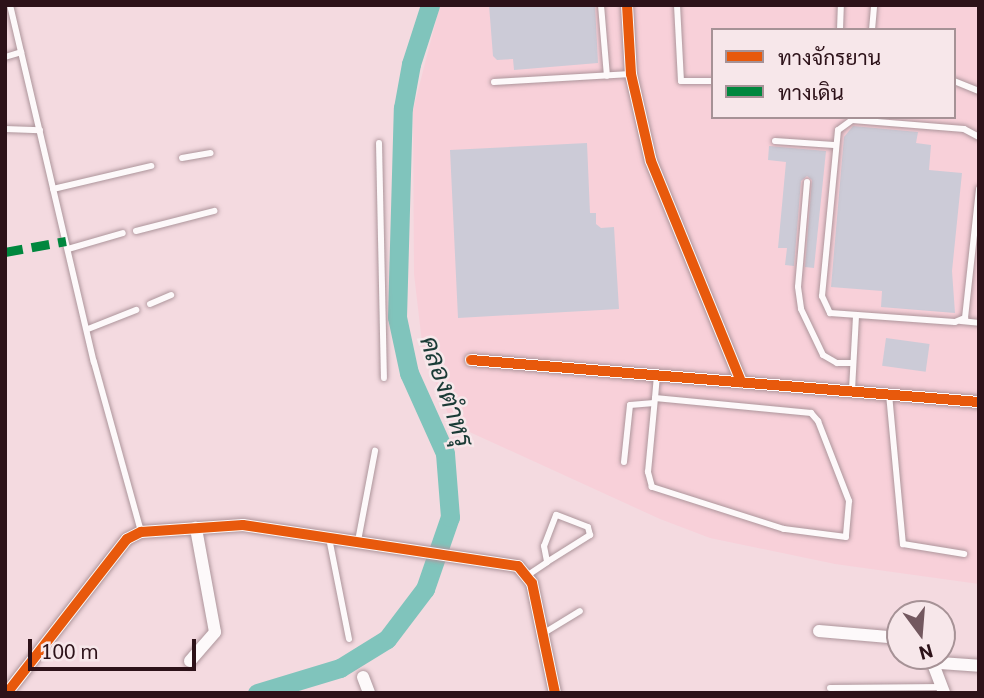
<!DOCTYPE html>
<html>
<head>
<meta charset="utf-8">
<style>
	body { margin:0 }
	#map { position:relative; width:984px; height:698px; overflow:hidden; background:#f4dae0; font-family:Georgia,Sarabun,serif }
	div>[style] { position:absolute }
	.built>* { inset:0; background:#f8d0d9 }
	.river>* { height:19px; margin:-9.5px; padding:0 9.5px; transform-origin:9.5px; border-radius:9.5px; background:#80c4bc }
	.building>* { inset:0; background:#cccbd7; transform-origin:0 0 }
	.roads { filter:drop-shadow(0 0 2px #ad959b) drop-shadow(0 0 2px #ad959b) }
	.lane>* { height:6px; margin:-3px; padding:0 3px; transform-origin:3px; border-radius:3px; background:#fdf9fa }
	.street>* { height:12px; margin:-6px; padding:0 6px; transform-origin:6px; border-radius:6px; background:#fdf9fa }
	.quiet>* { height:9px; margin-top:-4.5px; transform-origin:0; background:repeating-linear-gradient(90deg,#00873e 0 18px,transparent 0 27px) }
	.cycleway>* { height:10px; margin:-5px; padding:0 5px; transform-origin:5px; border-radius:5px; background:#e8590c }
	span { translate:-50% -50%; white-space:nowrap; text-align:center; line-height:1.15; -webkit-text-stroke:5px #f7e7ea; paint-order:stroke }
	.water-label { font-size:26px; color:#1a3b36; font-style:italic }
	.frame { position:absolute; inset:0; border:7px solid #2d1219; pointer-events:none }
	.legend { position:absolute; left:711px; top:28px; width:245px; height:91px; box-sizing:border-box; background:#f7e7ea; border:2px solid #a69296; margin:0; padding:9px 12px; list-style:none; font-size:21px; color:#2d1219 }
	.legend li { display:flex; align-items:center; gap:14px; height:35px }
	.legend b { width:35px; border:2px solid #a69296 }
	.north { position:absolute; left:886px; top:600px; width:70px; height:70px; box-sizing:border-box; background:#f7e7ea; border:2px solid #a69296; border-radius:50%; rotate:164deg; font-size:19px; font-weight:700; line-height:28px; text-align:center; color:#2d1219 }
	.north::after { content:''; display:block; margin:auto; width:24px; height:32px; background:#73585f; clip-path:polygon(50% 0,100% 100%,50% 72%,0 100%) }
	.scale { position:absolute; left:28px; top:639px; width:168px; height:32px; box-sizing:border-box; border:4px solid #2d1219; border-top:0; padding-left:9px; font-size:21px; line-height:24px; white-space:nowrap; color:#2d1219; -webkit-text-stroke:5px #f7e7ea; paint-order:stroke }
</style>
</head>
<body>
<div id="map">
	<div class="built">
		<div style="clip-path:polygon(evenodd,440px 5px,979px 5px,979px 584px,835px 564px,710px 538px,660px 519px,452px 424px,423px 351px,414px 274px,413px 110px,440px 5px,713px 30px,954px 30px,954px 117px,713px 117px,713px 30px)"></div>
	</div>
	<div class="river">
		<div style="left:257px;top:693px;width:87px;rotate:-16.8deg"></div>
		<div style="left:340px;top:668px;width:55px;rotate:-31.7deg"></div>
		<div style="left:387px;top:639px;width:63px;rotate:-52.8deg"></div>
		<div style="left:425px;top:589px;width:76px;rotate:-70.9deg"></div>
		<div style="left:450px;top:517px;width:64px;rotate:-94.5deg"></div>
		<div style="left:445px;top:453px;width:88px;rotate:-114.2deg"></div>
		<div style="left:409px;top:373px;width:57px;rotate:-102.1deg"></div>
		<div style="left:397px;top:317px;width:209px;rotate:-88.4deg"></div>
		<div style="left:403px;top:108px;width:45px;rotate:-79.7deg"></div>
		<div style="left:411px;top:64px;width:62px;rotate:-72.1deg"></div>
	</div>
	<div class="building">
		<div style="clip-path:polygon(489px 5px,595px 5px,598px 63px,514px 70px,513px 59px,497px 60px,493px 56px)"></div>
		<div style="clip-path:polygon(853px 126px,918px 132px,916px 143px,931px 145px,929px 170px,962px 173px,952px 271px,955px 313px,881px 307px,882px 291px,831px 287px,844px 137px)"></div>
		<div style="clip-path:polygon(587px 143px,590px 213px,596px 213px,596px 224px,601px 228px,614px 227px,619px 309px,458px 318px,450px 150px)"></div>
		<div style="clip-path:polygon(769px 146px,826px 151px,814px 268px,805px 267px,812px 180px,807px 176px,801px 181px,794px 266px,785px 265px,787px 248px,778px 248px,786px 162px,768px 160px)"></div>
		<div style="left:886px;top:338px;width:44px;height:28px;rotate:8deg"></div>
	</div>
	<div class="roads">
		<div class="lane">
			<div style="left:10px;top:5px;width:367px;rotate:76.8deg"></div>
			<div style="left:94px;top:362px;width:176px;rotate:74.5deg"></div>
			<div style="left:601px;top:5px;width:71px;rotate:85.2deg"></div>
			<div style="left:677px;top:5px;width:76px;rotate:87deg"></div>
			<div style="left:681px;top:81px;width:32px"></div>
			<div style="left:840px;top:30px;width:25px;rotate:-88deg"></div>
			<div style="left:872px;top:30px;width:25px;rotate:-85deg"></div>
			<div style="left:5px;top:57px;width:17px;rotate:-17deg"></div>
			<div style="left:954px;top:81px;width:27px;rotate:22deg"></div>
			<div style="left:494px;top:82px;width:137px;rotate:-3.3deg"></div>
			<div style="left:5px;top:129px;width:35px;rotate:2deg"></div>
			<div style="left:979px;top:137px;width:17px;rotate:-152deg"></div>
			<div style="left:964px;top:129px;width:112px;rotate:-175.4deg"></div>
			<div style="left:852px;top:120px;width:17px;rotate:144deg"></div>
			<div style="left:838px;top:130px;width:167px;rotate:95.5deg"></div>
			<div style="left:822px;top:296px;width:19px;rotate:65deg"></div>
			<div style="left:830px;top:313px;width:125px;rotate:4.1deg"></div>
			<div style="left:955px;top:322px;width:11px;rotate:-22deg"></div>
			<div style="left:965px;top:318px;width:130px;rotate:-83.8deg"></div>
			<div style="left:775px;top:141px;width:59px;rotate:3.9deg"></div>
			<div style="left:379px;top:143px;width:235px;rotate:88.8deg"></div>
			<div style="left:182px;top:158px;width:29px;rotate:-10deg"></div>
			<div style="left:807px;top:182px;width:105px;rotate:94.9deg"></div>
			<div style="left:798px;top:287px;width:22px;rotate:82deg"></div>
			<div style="left:801px;top:309px;width:51px;rotate:64.4deg"></div>
			<div style="left:823px;top:355px;width:16px;rotate:30deg"></div>
			<div style="left:837px;top:363px;width:16px"></div>
			<div style="left:53px;top:189px;width:101px;rotate:-13.2deg"></div>
			<div style="left:136px;top:231px;width:81px;rotate:-14.4deg"></div>
			<div style="left:68px;top:249px;width:57px;rotate:-16.2deg"></div>
			<div style="left:150px;top:304px;width:23px;rotate:-23deg"></div>
			<div style="left:961px;top:321px;width:18px;rotate:6deg"></div>
			<div style="left:88px;top:329px;width:52px;rotate:-21.6deg"></div>
			<div style="left:852px;top:390px;width:73px;rotate:-86.9deg"></div>
			<div style="left:889px;top:394px;width:151px;rotate:84.7deg"></div>
			<div style="left:903px;top:544px;width:62px;rotate:9.3deg"></div>
			<div style="left:655px;top:398px;width:157px;rotate:5.5deg"></div>
			<div style="left:811px;top:413px;width:11px;rotate:49deg"></div>
			<div style="left:818px;top:421px;width:86px;rotate:68.8deg"></div>
			<div style="left:849px;top:501px;width:36px;rotate:95deg"></div>
			<div style="left:846px;top:537px;width:63px;rotate:-172.6deg"></div>
			<div style="left:784px;top:529px;width:139px;rotate:-162.3deg"></div>
			<div style="left:652px;top:487px;width:16px;rotate:-105deg"></div>
			<div style="left:648px;top:472px;width:74px;rotate:-84.6deg"></div>
			<div style="left:655px;top:398px;width:22px;rotate:-85deg"></div>
			<div style="left:624px;top:462px;width:57px;rotate:-84deg"></div>
			<div style="left:630px;top:405px;width:24px;rotate:-5deg"></div>
			<div style="left:329px;top:538px;width:103px;rotate:78.8deg"></div>
			<div style="left:358px;top:541px;width:92px;rotate:-79.3deg"></div>
			<div style="left:528px;top:575px;width:23px;rotate:-34deg"></div>
			<div style="left:547px;top:562px;width:51px;rotate:-32.1deg"></div>
			<div style="left:590px;top:535px;width:8px;rotate:-104deg"></div>
			<div style="left:588px;top:527px;width:34px;rotate:-159deg"></div>
			<div style="left:556px;top:515px;width:33px;rotate:111deg"></div>
			<div style="left:544px;top:546px;width:16px;rotate:79deg"></div>
			<div style="left:544px;top:633px;width:42px;rotate:-31.4deg"></div>
			<div style="left:830px;top:688px;width:112px;rotate:-0.5deg"></div>
		</div>
		<div class="street">
			<div style="left:627px;top:5px;width:69px;rotate:86.7deg"></div>
			<div style="left:631px;top:74px;width:89px;rotate:77.1deg"></div>
			<div style="left:651px;top:161px;width:239px;rotate:67.8deg"></div>
			<div style="left:471px;top:360px;width:510px;rotate:4.73deg"></div>
			<div style="left:819px;top:631px;width:81px;rotate:4.9deg"></div>
			<div style="left:930px;top:656px;width:40px;rotate:69deg"></div>
			<div style="left:190px;top:661px;width:38px;rotate:-49deg"></div>
			<div style="left:215px;top:632px;width:106px;rotate:-100.4deg"></div>
			<div style="left:940px;top:663px;width:39px;rotate:4deg"></div>
			<div style="left:363px;top:677px;width:17px;rotate:69deg"></div>
			<div style="left:7px;top:693px;width:195px;rotate:-52.1deg"></div>
			<div style="left:127px;top:539px;width:16px;rotate:-27deg"></div>
			<div style="left:141px;top:532px;width:102px;rotate:-3.9deg"></div>
			<div style="left:243px;top:525px;width:278px;rotate:8.5deg"></div>
			<div style="left:518px;top:566px;width:22px;rotate:51deg"></div>
			<div style="left:532px;top:583px;width:112px;rotate:78.2deg"></div>
		</div>
	</div>
	<div class="quiet">
		<div style="left:5px;top:252px;width:62px;rotate:-10.2deg"></div>
	</div>
	<div class="cycleway">
		<div style="left:627px;top:5px;width:69px;rotate:86.7deg"></div>
		<div style="left:631px;top:74px;width:89px;rotate:77.1deg"></div>
		<div style="left:651px;top:161px;width:239px;rotate:67.8deg"></div>
		<div style="left:471px;top:360px;width:510px;rotate:4.73deg"></div>
		<div style="left:7px;top:693px;width:195px;rotate:-52.1deg"></div>
		<div style="left:127px;top:539px;width:16px;rotate:-27deg"></div>
		<div style="left:141px;top:532px;width:102px;rotate:-3.9deg"></div>
		<div style="left:243px;top:525px;width:278px;rotate:8.5deg"></div>
		<div style="left:518px;top:566px;width:22px;rotate:51deg"></div>
		<div style="left:532px;top:583px;width:112px;rotate:78.2deg"></div>
	</div>
	<div class="water-label">
		<span style="left:448px;top:391px;rotate:71deg">คลองตำหรุ</span>
	</div>
	<div class="frame"></div>
	<ul class="legend">
	<li><b style="height:9px;background:#e8590c"></b>ทางจักรยาน</li>
	<li><b style="height:9px;background:#00873e"></b>ทางเดิน</li>
	</ul>
	<div class="north">N</div>
	<div class="scale">100 m</div>
</div>
</body>
</html>
